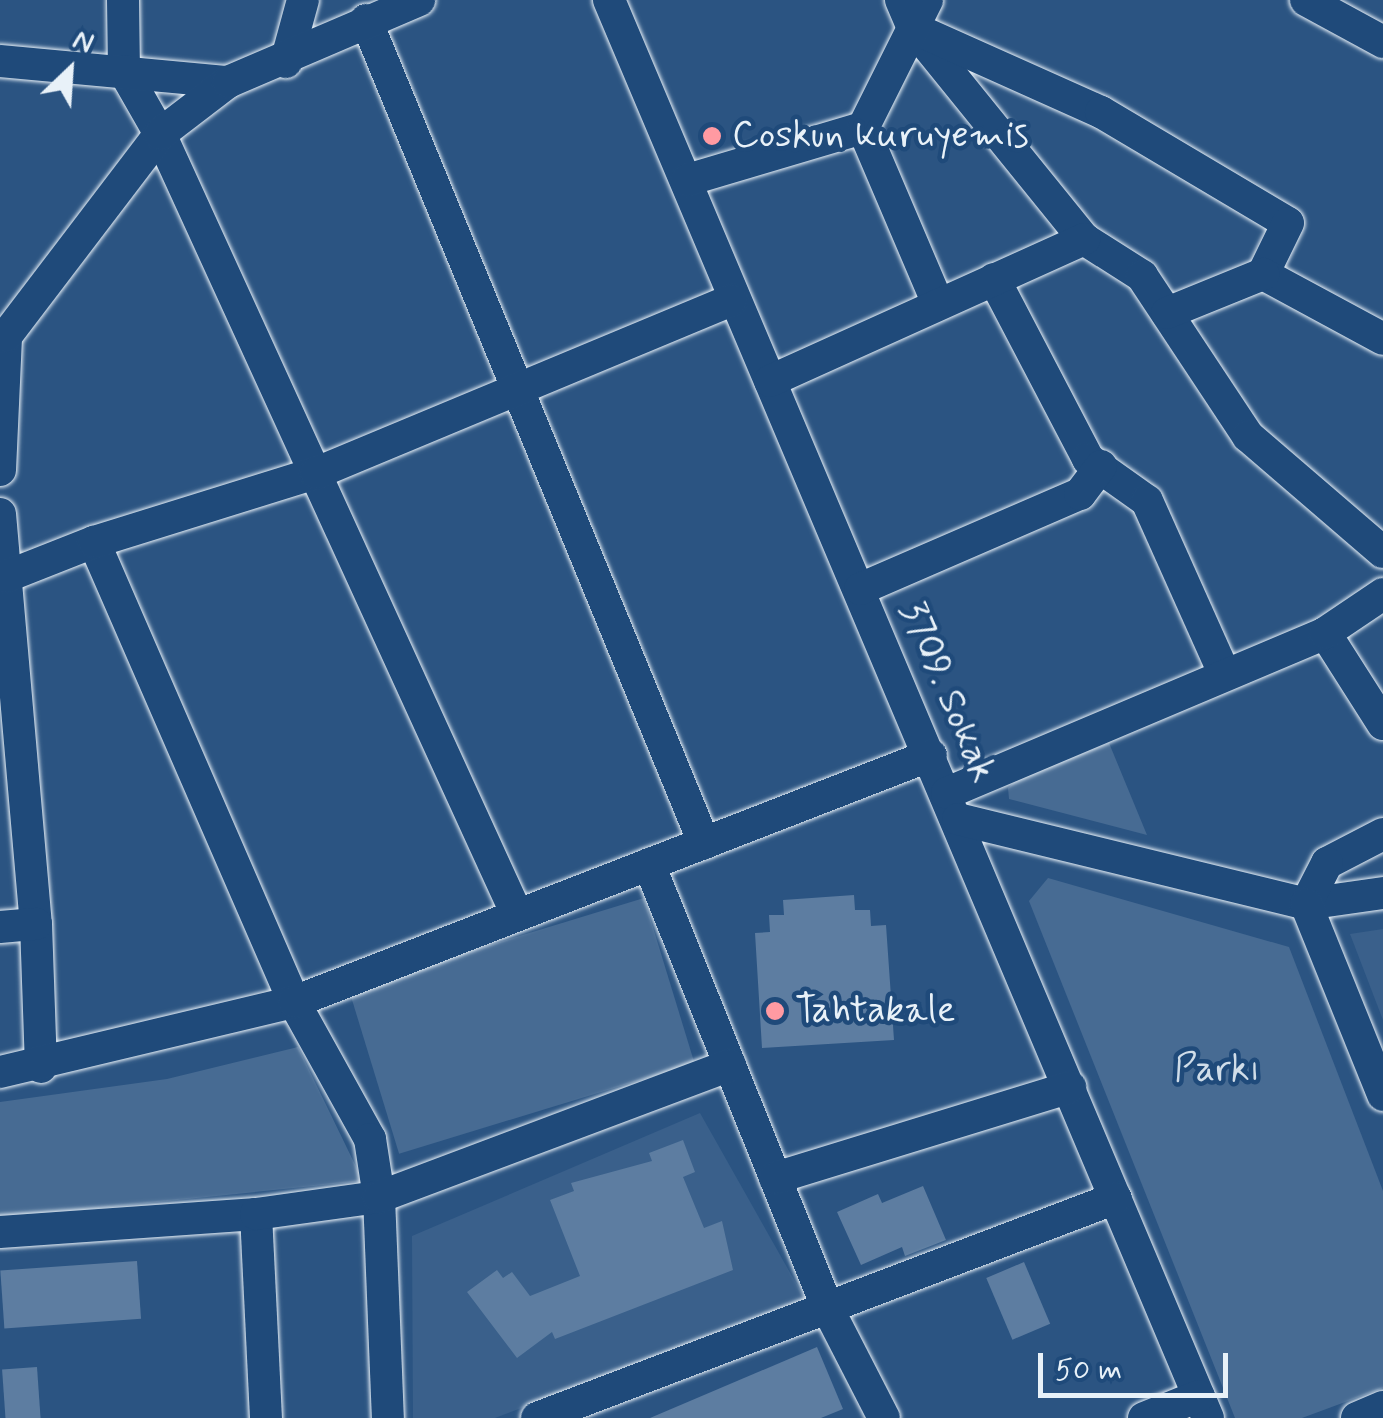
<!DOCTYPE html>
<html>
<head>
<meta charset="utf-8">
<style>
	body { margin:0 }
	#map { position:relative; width:1383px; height:1418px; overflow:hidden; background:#2b5482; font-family:Mynerve,sans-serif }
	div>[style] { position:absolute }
	.built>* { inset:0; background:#3a608b }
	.green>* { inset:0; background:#476b93; transform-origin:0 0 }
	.building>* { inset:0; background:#5d7da1; transform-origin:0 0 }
	.roads { filter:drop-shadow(0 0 2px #e8f1f8) drop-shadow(0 0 2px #e8f1f8) }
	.minor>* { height:32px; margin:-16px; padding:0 16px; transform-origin:16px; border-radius:16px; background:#1f4a7a }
	.dots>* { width:28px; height:28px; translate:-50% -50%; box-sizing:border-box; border:5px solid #1f4a7a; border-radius:50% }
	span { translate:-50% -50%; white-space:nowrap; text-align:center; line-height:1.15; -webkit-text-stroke:9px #1f4a7a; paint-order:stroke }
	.poi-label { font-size:38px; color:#e8f1f8 }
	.left { translate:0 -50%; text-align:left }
	.street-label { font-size:38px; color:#e8f1f8 }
	.park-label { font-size:38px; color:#d0dde9 }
	.north { position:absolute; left:20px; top:20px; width:100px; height:100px; -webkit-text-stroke:8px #1f4a7a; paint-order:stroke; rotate:25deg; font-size:28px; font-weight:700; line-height:40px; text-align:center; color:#e8f1f8 }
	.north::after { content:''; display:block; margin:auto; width:35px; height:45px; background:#e8f1f8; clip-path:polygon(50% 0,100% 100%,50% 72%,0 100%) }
	.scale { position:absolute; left:1038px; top:1353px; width:190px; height:45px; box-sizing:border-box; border:5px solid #e8f1f8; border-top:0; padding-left:12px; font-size:30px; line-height:35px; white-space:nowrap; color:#e8f1f8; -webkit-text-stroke:8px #1f4a7a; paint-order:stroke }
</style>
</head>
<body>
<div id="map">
	<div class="built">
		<div style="clip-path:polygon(1383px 929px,1383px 1020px,1350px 934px)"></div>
		<div style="clip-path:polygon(700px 1113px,806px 1301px,495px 1418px,413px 1418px,412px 1236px)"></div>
	</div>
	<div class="green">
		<div style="clip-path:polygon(1109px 743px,1147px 835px,1009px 799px,1008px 788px,1018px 779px)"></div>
		<div style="clip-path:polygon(1048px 878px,1289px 947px,1383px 1191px,1383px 1388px,1302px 1418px,1235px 1418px,1029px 901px)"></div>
		<div style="left:644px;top:898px;width:173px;height:309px;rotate:73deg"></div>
		<div style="clip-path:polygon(298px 1047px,363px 1181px,0 1218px,0 1102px,167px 1079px)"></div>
	</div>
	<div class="building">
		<div style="clip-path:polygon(854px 895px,855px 910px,870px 910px,871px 926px,886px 925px,894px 1040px,762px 1048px,755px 933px,770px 932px,769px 915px,784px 915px,783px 900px)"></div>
		<div style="clip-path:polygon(683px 1140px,695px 1172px,683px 1177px,704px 1228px,722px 1221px,733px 1270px,555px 1339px,552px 1332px,517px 1358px,467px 1292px,497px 1270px,503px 1278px,512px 1272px,530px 1296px,580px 1276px,550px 1200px,574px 1191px,571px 1183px,652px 1161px,649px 1153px)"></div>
		<div style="clip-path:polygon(923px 1186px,946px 1240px,905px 1256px,902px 1247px,861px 1265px,837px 1212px,878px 1194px,882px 1203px)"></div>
		<div style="left:137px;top:1261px;width:58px;height:137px;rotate:86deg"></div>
		<div style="left:1024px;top:1262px;width:67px;height:41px;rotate:67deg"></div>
		<div style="clip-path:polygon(817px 1347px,843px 1409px,821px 1418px,650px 1418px)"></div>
		<div style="left:37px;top:1367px;width:51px;height:35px;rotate:86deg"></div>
	</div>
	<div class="roads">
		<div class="minor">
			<div style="left:123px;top:0;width:71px;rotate:89.2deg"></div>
			<div style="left:124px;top:71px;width:73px;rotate:60.3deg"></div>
			<div style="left:160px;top:134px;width:859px;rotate:65.43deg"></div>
			<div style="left:609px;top:0;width:1539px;rotate:67.1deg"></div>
			<div style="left:901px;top:0;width:30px;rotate:67deg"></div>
			<div style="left:913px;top:28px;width:272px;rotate:51deg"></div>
			<div style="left:1084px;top:239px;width:69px;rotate:32.5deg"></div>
			<div style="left:1142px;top:276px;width:192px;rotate:56.5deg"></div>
			<div style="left:1248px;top:436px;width:178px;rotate:40.7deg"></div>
			<div style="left:1306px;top:0;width:88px;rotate:28.6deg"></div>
			<div style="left:366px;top:20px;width:890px;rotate:67.67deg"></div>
			<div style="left:922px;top:32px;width:196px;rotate:24.1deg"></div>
			<div style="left:1101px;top:112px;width:217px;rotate:30.7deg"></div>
			<div style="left:1288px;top:223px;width:57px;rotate:116.1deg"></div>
			<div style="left:1263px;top:274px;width:136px;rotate:28.4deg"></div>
			<div style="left:0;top:61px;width:229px;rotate:5.3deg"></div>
			<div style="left:286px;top:62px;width:64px;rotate:-74.7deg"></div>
			<div style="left:863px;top:128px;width:191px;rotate:66.9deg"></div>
			<div style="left:687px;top:180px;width:184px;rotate:-16.5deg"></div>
			<div style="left:863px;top:128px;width:143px;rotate:-63.4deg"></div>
			<div style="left:994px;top:279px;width:203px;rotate:62.4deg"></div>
			<div style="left:1088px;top:459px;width:72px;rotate:35.4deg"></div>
			<div style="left:1147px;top:501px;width:186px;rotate:65.9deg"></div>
			<div style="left:1167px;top:313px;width:104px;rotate:-22.1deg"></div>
			<div style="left:770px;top:381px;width:345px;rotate:-24.3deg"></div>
			<div style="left:0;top:470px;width:134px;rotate:-87.4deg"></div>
			<div style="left:6px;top:336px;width:254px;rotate:-52.7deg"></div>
			<div style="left:160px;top:134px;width:86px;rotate:-37.4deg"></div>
			<div style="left:228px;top:82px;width:208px;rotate:-23.2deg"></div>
			<div style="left:0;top:514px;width:412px;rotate:85deg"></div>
			<div style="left:36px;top:924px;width:143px;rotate:88deg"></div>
			<div style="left:94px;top:542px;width:502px;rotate:66.5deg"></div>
			<div style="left:294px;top:1002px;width:157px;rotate:61deg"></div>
			<div style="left:370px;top:1139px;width:59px;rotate:81.2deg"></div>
			<div style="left:379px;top:1197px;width:221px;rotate:87.7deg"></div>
			<div style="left:5px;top:577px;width:96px;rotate:-21.5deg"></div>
			<div style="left:94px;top:542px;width:232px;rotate:-17.3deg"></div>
			<div style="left:316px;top:473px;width:450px;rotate:-22.6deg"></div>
			<div style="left:860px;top:589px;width:240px;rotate:-23.4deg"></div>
			<div style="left:1080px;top:494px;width:35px;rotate:-53deg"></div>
			<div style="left:1325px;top:633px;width:108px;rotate:57.5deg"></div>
			<div style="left:947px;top:793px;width:410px;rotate:-22.9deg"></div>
			<div style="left:1325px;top:633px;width:70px;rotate:-33.9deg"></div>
			<div style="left:958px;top:819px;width:358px;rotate:13.7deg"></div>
			<div style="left:1306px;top:904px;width:78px;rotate:-8.1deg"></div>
			<div style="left:1383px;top:834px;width:63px;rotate:152.6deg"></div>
			<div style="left:1327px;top:863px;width:46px;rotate:117.1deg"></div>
			<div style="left:1306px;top:904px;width:206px;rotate:68deg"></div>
			<div style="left:649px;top:864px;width:482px;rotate:68.1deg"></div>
			<div style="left:829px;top:1311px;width:120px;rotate:62.8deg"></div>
			<div style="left:0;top:927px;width:36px;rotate:-5deg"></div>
			<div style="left:0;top:1072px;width:302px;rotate:-13.4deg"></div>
			<div style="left:294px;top:1002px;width:683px;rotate:-21.19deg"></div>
			<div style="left:775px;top:1178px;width:309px;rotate:-17.1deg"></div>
			<div style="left:256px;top:1214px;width:204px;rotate:87.2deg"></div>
			<div style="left:0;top:1232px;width:257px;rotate:-4deg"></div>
			<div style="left:256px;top:1214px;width:124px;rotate:-7.9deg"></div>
			<div style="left:379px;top:1197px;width:375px;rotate:-20.6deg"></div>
			<div style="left:537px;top:1418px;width:619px;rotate:-20.81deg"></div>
			<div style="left:1144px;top:1418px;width:59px;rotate:-21.8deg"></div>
			<div style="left:1357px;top:1418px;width:28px;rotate:-23deg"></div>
		</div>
	</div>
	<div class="dots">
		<div style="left:712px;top:136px;background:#ff9aa2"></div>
		<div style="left:775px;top:1011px;background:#ff9aa2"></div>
	</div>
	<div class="poi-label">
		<span class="left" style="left:732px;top:136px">Coskun kuruyemis</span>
		<span class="left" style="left:795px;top:1011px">Tahtakale</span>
	</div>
	<div class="street-label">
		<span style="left:947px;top:692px;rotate:67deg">3709. Sokak</span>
	</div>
	<div class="park-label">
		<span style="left:1217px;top:1070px">Parkı</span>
	</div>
	<div class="north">N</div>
	<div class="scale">50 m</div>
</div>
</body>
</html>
